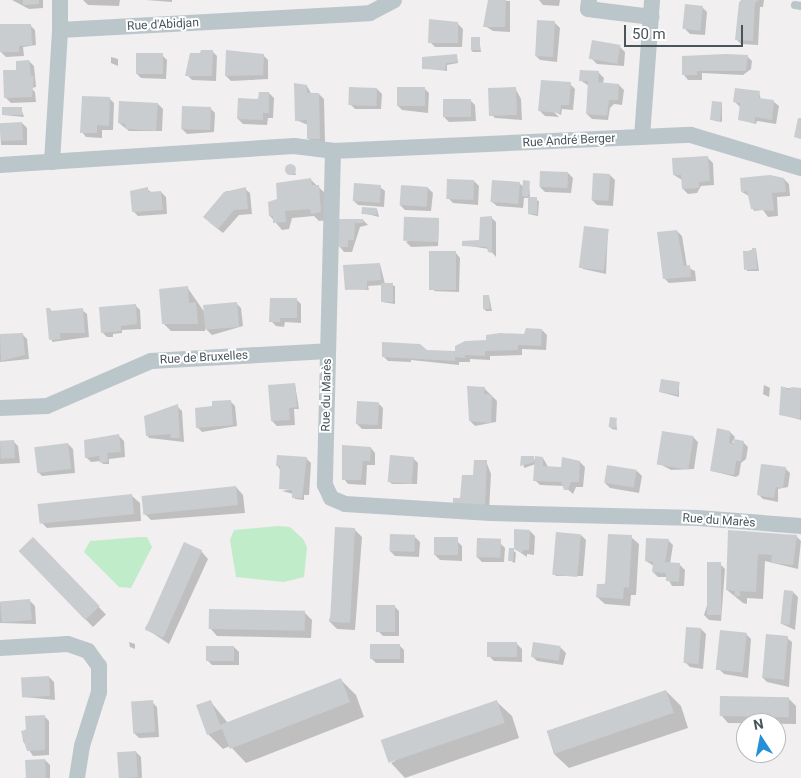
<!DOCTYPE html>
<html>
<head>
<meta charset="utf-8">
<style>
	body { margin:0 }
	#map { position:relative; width:801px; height:778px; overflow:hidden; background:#f1efef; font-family:Roboto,sans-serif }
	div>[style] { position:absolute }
	.green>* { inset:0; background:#c0ecca }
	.shadow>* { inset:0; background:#0003; transform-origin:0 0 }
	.building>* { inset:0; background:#c9cdd0; transform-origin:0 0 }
	.round { border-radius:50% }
	.lane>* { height:8px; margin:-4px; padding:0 4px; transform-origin:4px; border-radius:4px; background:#bbc6cb }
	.street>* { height:16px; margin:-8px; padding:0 8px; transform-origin:8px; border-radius:8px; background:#bbc6cb }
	span { translate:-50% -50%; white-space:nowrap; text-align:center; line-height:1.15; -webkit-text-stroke:4px #fff; paint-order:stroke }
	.street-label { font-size:12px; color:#48555b }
	.north { position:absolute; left:736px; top:713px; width:50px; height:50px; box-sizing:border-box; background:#fff; border:1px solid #b6bbbd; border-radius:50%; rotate:349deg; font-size:14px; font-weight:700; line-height:20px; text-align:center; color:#48555b }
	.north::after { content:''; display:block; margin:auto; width:18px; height:22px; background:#2490d6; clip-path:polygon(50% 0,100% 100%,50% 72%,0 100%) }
	.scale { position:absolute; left:624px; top:25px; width:119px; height:22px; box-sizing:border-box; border:2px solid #48555b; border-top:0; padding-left:6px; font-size:15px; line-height:18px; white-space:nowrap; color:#48555b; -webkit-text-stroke:4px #fff; paint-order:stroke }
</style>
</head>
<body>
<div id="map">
	<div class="green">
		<div style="clip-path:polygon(278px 526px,290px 527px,303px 539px,307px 547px,304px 577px,284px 582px,236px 577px,230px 540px,234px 530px)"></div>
		<div style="clip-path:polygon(140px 537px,147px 537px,152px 547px,131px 588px,119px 587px,84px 552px,90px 541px)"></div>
	</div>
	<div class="shadow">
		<div style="clip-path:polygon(12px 0,43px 0,43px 8px,29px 9px)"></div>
		<div style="clip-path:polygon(83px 0,120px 0,119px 6px,88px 5px)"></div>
		<div style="clip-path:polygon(146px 0,172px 0,172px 2px)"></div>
		<div style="clip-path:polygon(489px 0,510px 1px,510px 32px,493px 31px,485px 26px)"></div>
		<div style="clip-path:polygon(539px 0,560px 0,559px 6px,543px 5px)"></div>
		<div style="clip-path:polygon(741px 0,764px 0,763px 7px,760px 7px,758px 45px,741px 44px,736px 39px)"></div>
		<div style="clip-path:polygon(702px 7px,707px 12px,705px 35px,690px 34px,685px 29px)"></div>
		<div style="clip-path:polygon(555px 23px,560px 28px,557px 62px,540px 60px,536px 56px)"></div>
		<div style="clip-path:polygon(458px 24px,463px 29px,462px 47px,435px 47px,430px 42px)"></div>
		<div style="clip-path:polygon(30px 25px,35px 30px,36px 45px,23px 47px,24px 56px,6px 57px,1px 52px)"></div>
		<div style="clip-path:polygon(479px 38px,481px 52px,473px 52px,471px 50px)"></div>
		<div style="clip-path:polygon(620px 47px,625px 52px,624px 66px,597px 64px,592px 59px)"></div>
		<div style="clip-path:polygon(212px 51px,217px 56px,216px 81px,192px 80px,187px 75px)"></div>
		<div style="clip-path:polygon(162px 55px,167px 60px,166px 79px,141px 78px,136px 73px)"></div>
		<div style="clip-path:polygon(263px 55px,268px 60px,268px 79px,231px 81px,226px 76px)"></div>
		<div style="clip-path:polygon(457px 55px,458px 63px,447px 65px,447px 71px,423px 68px)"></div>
		<div style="clip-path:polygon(747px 56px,752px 61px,751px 69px,743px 75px,702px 73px,702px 80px,688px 80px,684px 75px)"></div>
		<div style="clip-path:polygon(111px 57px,118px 59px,118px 66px,111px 63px)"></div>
		<div style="clip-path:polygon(29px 61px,34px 66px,36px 87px,31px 88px,35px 92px,36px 102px,11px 103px,6px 98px,17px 71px)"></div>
		<div style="clip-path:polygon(599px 73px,604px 78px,603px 83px,619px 85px,624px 90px,622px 105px,614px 104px,610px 108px,608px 120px,592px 119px,587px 114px,589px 86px,580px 80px)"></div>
		<div style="clip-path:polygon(295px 84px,307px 86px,312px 95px,319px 94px,324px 99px,325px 143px,313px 144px,309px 139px,308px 125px,296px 120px)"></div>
		<div style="clip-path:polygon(570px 84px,575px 89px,573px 110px,562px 109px,561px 115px,553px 111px,559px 117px,545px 116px,540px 111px)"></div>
		<div style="clip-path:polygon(424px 88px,429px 93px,428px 113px,402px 110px,397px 105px)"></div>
		<div style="clip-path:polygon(515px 88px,521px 99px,522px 120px,495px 118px,490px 113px)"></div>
		<div style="clip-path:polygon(377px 89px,382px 94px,381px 109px,355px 109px,350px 104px)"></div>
		<div style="clip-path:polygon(759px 92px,761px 100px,774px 102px,779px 106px,776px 124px,757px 121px,756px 124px,740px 120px,740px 107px,735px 102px)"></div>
		<div style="clip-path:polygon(269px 93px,274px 98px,273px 118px,268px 118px,267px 125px,243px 124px,238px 119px)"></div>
		<div style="clip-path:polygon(109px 98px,114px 103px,113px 130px,102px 130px,102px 138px,86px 137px,82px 132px)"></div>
		<div style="clip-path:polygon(470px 100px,475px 105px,476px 121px,449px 122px,444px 117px)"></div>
		<div style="clip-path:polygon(722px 103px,722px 122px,715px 121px,712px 119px)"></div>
		<div style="clip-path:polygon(158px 104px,163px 109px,162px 131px,129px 131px,119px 123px)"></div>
		<div style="clip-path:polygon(21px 108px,24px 117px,3px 115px)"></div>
		<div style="clip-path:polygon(210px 108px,215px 113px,214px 132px,187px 134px,182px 129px)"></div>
		<div style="clip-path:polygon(22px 123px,27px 128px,27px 145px,1px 145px,0 124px)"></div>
		<div style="clip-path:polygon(708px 158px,713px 163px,714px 185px,701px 186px,697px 193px,688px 194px,683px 189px,682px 180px,674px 175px)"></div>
		<div style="clip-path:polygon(293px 165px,296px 175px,289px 175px,286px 166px)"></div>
		<div style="clip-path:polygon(568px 173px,573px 178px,571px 193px,545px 192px,540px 187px)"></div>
		<div style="clip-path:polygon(610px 175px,615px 180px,613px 206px,597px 205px,592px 200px)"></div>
		<div style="clip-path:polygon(310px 179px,326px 194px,328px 220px,319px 221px,314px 216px,292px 218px,289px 229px,282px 230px,270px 216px,278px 201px,277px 184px)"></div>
		<div style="clip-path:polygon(784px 179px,789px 184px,790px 196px,777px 197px,778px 216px,768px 217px,763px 210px,754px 211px,749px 196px,742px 192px)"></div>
		<div style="clip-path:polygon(474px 181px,479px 186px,478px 205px,453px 203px,448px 198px)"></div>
		<div style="clip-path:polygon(529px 182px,530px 198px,539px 201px,538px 216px,528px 214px,530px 198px,524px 198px,523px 208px,497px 206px,492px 202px,520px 184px,524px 187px)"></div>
		<div style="clip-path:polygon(380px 187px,385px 191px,384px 207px,358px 205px,353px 200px)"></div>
		<div style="clip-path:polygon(428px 188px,433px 193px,431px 211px,405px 210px,400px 205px)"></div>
		<div style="clip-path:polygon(147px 189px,152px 193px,161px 192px,166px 197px,167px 214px,138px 216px,133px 211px)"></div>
		<div style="clip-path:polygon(245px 189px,250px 193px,252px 214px,239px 215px,223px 233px,209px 222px,221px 198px,226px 191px,239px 192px)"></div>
		<div style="clip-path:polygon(377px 209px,379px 217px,363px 213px)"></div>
		<div style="clip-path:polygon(491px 217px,496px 222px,496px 257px,489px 249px,463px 245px,483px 241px)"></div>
		<div style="clip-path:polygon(341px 220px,363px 220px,368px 225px,360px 227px,352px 252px,344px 252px,340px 247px)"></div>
		<div style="clip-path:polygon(439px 220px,438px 246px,411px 247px,406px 242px)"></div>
		<div style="clip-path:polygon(608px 230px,606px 274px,583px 269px,581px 267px)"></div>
		<div style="clip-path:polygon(677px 231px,682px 236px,687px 267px,695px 271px,696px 281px,669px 283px,664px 278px)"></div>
		<div style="clip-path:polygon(756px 249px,759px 271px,747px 271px,744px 252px)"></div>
		<div style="clip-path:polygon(456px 253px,460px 258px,459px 292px,431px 291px,435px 291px,432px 289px)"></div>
		<div style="clip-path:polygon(380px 264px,385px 284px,395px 286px,395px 304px,382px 302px,382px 285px,368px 286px,369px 290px,347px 289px)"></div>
		<div style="clip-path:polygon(187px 287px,205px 313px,236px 303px,241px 308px,243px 326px,212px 335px,205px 328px,205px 331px,171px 331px,164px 324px)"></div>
		<div style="clip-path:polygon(489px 296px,492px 311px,486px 311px,484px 309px)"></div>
		<div style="clip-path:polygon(296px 299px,301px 304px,301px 323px,285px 322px,284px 327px,276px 326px,271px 321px)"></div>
		<div style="clip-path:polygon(135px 305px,140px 310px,141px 329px,122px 330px,122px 333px,113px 334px,113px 337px,107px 337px,102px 332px)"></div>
		<div style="clip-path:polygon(50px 309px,53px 312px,82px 310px,87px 314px,89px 337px,52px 342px)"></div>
		<div style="clip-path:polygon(542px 330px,547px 335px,546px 350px,522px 349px,522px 355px,490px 356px,490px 360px,470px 359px,470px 362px,459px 362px,459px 365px,411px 360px,411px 362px,388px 361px,383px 356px,427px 351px,456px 352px,487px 342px)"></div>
		<div style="clip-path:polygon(22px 334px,27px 339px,29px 359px,0 362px,0 335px)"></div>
		<div style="clip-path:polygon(295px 384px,299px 409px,294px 409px,295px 425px,277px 426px,272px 421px)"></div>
		<div style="clip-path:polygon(679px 384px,679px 397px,660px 392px)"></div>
		<div style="clip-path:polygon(764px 385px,770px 388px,769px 397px,763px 394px)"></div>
		<div style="clip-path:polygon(782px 387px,801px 390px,801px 420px,780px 414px)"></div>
		<div style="clip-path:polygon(484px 388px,497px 401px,496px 422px,475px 426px,470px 421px)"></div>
		<div style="clip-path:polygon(230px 401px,235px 406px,237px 426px,202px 432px,197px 427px)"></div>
		<div style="clip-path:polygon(378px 403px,383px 408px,382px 429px,362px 429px,357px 424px)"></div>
		<div style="clip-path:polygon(177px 406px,182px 411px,184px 442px,149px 438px,147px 435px)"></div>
		<div style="clip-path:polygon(616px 420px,617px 430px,612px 429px,610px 427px)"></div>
		<div style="clip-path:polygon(evenodd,718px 430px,730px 432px,735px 437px,732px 443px,743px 442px,748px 447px,746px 459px,741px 463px,739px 475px,736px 477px,712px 471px,716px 443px,719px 443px,718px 430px,728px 434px,730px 434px,724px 449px,722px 448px,728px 434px)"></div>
		<div style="clip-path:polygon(119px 436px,124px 441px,125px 457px,109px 459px,109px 464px,103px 464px,101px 461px,91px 462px,86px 457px)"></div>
		<div style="clip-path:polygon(693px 437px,698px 442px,694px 469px,671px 470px,658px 463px)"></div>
		<div style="clip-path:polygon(13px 441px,18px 446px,20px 463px,0 464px,0 442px)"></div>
		<div style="clip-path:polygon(68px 444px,73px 449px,75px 473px,42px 476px,37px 471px)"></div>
		<div style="clip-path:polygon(343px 446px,371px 448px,375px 453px,375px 465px,367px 465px,366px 485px,348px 484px,344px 479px)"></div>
		<div style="clip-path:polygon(522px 457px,536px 460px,543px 458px,548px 467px,563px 468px,580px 462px,585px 467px,583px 487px,576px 487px,573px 494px,564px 486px,540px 485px,535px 480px,536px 464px,524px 468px)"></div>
		<div style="clip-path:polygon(306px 458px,311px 463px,309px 495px,304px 495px,304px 500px,295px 499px,293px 494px,282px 491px,293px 489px,277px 465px)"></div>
		<div style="clip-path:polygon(413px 458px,418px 463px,417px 484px,392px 484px,390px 482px)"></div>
		<div style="clip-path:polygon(486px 461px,491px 474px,489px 511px,461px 499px)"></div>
		<div style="clip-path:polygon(785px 468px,790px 473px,788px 487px,778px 489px,778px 502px,763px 499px,758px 494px)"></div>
		<div style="clip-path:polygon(637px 471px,642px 476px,639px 493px,610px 488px,605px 483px)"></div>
		<div style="clip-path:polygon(236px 487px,243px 495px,245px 513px,151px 520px,143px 512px)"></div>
		<div style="clip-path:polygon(132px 496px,140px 503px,141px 521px,47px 528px,40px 521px)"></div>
		<div style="clip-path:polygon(354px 529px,362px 537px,355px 630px,337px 629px,329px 621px)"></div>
		<div style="clip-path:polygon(530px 531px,535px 536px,534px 555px,527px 554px,527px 557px,515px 549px)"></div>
		<div style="clip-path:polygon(729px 531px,796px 536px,801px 541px,798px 569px,765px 561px,763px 599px,747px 598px,747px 604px,743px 603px,727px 590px)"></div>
		<div style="clip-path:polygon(581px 535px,586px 540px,583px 576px,556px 576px,554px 574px)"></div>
		<div style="clip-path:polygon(415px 537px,420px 542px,419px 557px,395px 556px,390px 551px)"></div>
		<div style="clip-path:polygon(631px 537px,639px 544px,636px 595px,631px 595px,630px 606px,605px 604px,597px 597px)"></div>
		<div style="left:33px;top:539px;width:105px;height:18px;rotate:46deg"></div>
		<div style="clip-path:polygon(668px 540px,673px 545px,670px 564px,680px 565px,685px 570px,684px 586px,672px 586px,667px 577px,658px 577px,653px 572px,654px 566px,646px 561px)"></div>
		<div style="clip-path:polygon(457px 541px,462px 546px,462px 561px,440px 560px,435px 555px)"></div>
		<div style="clip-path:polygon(500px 543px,505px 548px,504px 562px,482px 562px,477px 557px)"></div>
		<div style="clip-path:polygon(513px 550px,516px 553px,515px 563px,509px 560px)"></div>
		<div style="clip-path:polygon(201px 551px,208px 559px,169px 644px,145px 628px)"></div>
		<div style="clip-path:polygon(720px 564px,725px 569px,721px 621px,709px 620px,704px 615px)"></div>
		<div style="clip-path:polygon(793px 592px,798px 597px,795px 630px,782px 624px)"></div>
		<div style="clip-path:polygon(30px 601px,35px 606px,36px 624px,0 623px,0 602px)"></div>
		<div style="clip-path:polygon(394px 606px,399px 611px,399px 636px,383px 636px,378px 631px)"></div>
		<div style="clip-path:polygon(304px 612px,312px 620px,311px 638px,217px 636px,210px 628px)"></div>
		<div style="clip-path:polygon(701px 629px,706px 634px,703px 669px,690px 667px,685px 662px)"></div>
		<div style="clip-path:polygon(746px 634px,751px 639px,748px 678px,724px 674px,719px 669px)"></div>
		<div style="clip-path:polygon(787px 638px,792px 642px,789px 687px,767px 682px,762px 677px)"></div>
		<div style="clip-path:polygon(129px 642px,135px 644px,135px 649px,130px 647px)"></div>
		<div style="clip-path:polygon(517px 644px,522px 649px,522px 662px,494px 661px,489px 656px)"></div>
		<div style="clip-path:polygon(399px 645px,404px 650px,404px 663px,376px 663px,371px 658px)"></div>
		<div style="clip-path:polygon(234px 647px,239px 652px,239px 665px,212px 665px,207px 660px)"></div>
		<div style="clip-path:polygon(561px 648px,566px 653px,563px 665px,537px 661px,532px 656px)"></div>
		<div style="clip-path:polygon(49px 677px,54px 682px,55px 700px,24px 697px)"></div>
		<div style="clip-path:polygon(341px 680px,356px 695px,364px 717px,246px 763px,230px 746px,223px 749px,208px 734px,210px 701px,228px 723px)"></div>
		<div style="clip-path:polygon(666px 691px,681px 706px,688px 728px,569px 768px,554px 754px,547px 731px)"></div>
		<div style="clip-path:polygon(788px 698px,796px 706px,796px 724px,728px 723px,721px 715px)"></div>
		<div style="clip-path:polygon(152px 702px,157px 707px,159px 737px,139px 738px,134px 733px)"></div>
		<div style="clip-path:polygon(497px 702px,512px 716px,519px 738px,405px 778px,391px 763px)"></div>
		<div style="clip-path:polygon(44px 716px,49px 721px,49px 755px,33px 756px,23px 741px,22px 732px)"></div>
		<div style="clip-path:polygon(136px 752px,141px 757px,142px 778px,120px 778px)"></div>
		<div style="clip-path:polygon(45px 760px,50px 765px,50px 778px,27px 778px)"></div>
	</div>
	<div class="building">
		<div style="clip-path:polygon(23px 0,39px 0,39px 4px,23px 5px)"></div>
		<div style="clip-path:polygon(488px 0,506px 0,505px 27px,483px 27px)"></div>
		<div style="clip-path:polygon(742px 0,759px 0,755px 3px,753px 41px,735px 40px,739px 2px)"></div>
		<div style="left:685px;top:4px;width:18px;height:25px;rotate:6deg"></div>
		<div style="clip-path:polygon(429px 19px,458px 22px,458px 43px,428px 43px)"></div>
		<div style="left:537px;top:20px;width:18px;height:36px;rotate:3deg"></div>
		<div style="clip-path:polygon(0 24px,31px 24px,32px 45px,19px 46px,19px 52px,0 52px)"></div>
		<div style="left:471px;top:37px;width:9px;height:13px"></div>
		<div style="left:592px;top:40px;width:29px;height:19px;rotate:10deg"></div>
		<div style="clip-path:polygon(201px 50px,213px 50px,212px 76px,185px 76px,190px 53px,200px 53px)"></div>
		<div style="clip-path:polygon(226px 50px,264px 54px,263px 75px,225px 76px)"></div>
		<div style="left:136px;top:53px;width:27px;height:21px"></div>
		<div style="clip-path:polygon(457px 54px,457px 62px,446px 63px,445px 70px,422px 69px,422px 57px)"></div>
		<div style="clip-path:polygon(726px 54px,748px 55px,746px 71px,697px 71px,697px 75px,682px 75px,682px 56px)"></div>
		<div style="clip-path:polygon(29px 60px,31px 76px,34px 76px,32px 97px,4px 98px,3px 70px,16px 70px,16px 61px)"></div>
		<div style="clip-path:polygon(580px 70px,599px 71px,598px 82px,619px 84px,618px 100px,609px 100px,607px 116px,586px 114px,588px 81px,579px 81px)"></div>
		<div style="clip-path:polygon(541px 80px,571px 82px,569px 105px,561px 105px,560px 113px,538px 111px)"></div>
		<div style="clip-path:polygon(294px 83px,307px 85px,307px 93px,319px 93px,320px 139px,307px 139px,307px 120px,295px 121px)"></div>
		<div style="left:349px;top:87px;width:28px;height:18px;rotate:2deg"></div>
		<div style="left:397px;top:87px;width:28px;height:19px"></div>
		<div style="left:516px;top:87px;width:28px;height:28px;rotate:88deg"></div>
		<div style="clip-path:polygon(735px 88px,760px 91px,759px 98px,774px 100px,772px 120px,755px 117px,755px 123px,738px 120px,740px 103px,733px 102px)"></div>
		<div style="clip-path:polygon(259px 92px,269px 92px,269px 113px,263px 113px,263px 120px,237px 119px,238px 98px,258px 99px)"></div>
		<div style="clip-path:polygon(82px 96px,110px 97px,109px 126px,97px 125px,97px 133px,80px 133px)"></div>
		<div style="left:471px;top:99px;width:18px;height:28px;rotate:90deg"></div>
		<div style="clip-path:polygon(119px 101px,158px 103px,156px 131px,126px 129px,125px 124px,118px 123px)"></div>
		<div style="left:712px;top:101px;width:10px;height:19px;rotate:6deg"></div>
		<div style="left:182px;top:106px;width:29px;height:23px;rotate:2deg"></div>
		<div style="left:2px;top:107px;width:20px;height:8px"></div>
		<div style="clip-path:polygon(798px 118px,801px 118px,801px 139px,794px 137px)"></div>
		<div style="left:22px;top:122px;width:18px;height:22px;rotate:87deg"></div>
		<div style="clip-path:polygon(708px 156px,710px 181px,699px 182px,699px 188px,682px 189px,681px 175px,673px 175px,672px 158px)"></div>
		<div class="round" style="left:284.5px;top:163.5px;width:11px;height:11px"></div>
		<div style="left:540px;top:171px;width:28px;height:16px;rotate:2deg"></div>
		<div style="left:593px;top:173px;width:17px;height:27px;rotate:3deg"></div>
		<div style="clip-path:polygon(770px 175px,784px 178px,786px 192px,772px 193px,774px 211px,751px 209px,747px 191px,741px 192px,740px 178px)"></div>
		<div style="clip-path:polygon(311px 178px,312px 185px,319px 185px,321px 212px,311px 214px,310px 209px,285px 211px,286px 222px,273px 223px,273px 216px,269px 216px,268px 202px,277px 199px,276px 183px)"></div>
		<div style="left:447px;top:179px;width:27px;height:20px;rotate:2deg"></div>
		<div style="left:492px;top:180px;width:28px;height:22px;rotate:4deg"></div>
		<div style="clip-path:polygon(523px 180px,530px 181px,528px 197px,522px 196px)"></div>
		<div style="left:354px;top:183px;width:27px;height:18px;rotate:4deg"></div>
		<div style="left:401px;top:185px;width:27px;height:20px;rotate:4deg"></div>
		<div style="clip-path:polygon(148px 187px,148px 192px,161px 191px,163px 210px,132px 212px,130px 191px)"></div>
		<div style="clip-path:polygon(246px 187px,248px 209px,234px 210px,218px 229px,203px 217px,224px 192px)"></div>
		<div style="left:528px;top:197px;width:9px;height:17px"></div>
		<div style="left:362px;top:207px;width:15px;height:7px;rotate:4deg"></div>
		<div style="clip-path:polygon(492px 216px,492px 253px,488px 252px,487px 247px,462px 246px,462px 241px,479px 240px,480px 217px)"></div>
		<div style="left:439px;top:218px;width:24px;height:35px;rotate:92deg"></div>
		<div style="clip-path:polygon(339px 219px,363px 219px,363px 223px,355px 223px,354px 240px,348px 240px,348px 247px,338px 247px)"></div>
		<div style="left:584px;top:226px;width:25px;height:42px;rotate:7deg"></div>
		<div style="clip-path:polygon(677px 230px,684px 266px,690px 265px,691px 277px,663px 279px,657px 232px)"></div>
		<div style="clip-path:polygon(752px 248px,756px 248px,757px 269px,744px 270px,743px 251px,752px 251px)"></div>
		<div style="left:429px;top:251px;width:27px;height:39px"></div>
		<div style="clip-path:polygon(380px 263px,381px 280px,367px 281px,367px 289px,345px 290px,343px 265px)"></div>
		<div style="left:381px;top:283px;width:12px;height:19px"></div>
		<div style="clip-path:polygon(188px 286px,189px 303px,196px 302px,198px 324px,162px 324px,159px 289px)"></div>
		<div style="clip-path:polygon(483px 295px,489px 295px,490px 309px,483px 309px)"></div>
		<div style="clip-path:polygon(270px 298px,297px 298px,297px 318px,280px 318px,280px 322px,269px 322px)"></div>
		<div style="left:237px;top:302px;width:25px;height:34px;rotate:85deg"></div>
		<div style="clip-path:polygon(136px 304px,137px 324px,121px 326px,121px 331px,101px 333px,99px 307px)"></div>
		<div style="clip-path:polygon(46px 308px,50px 308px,51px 311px,83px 308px,85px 333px,60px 333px,60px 339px,49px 340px)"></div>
		<div style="clip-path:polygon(526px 328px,542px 329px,541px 346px,518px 345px,518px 350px,485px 351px,485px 356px,465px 355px,465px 358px,455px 357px,455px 361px,382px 357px,382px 342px,420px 344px,427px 350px,455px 351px,455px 346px,465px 341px,486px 340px,486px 335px,500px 333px,524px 334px)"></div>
		<div style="clip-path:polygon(23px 333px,25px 355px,1px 361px,0 334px)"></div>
		<div style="left:661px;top:379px;width:19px;height:13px;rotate:9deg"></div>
		<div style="clip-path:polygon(295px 383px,297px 407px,289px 408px,290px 420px,271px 421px,268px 385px)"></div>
		<div style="clip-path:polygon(467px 386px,485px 387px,484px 394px,492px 395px,491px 423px,469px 421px)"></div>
		<div style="clip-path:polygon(781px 386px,790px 390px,791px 387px,801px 388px,800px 419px,779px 415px)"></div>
		<div style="clip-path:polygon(231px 400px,233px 425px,196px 428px,195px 408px,212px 406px,212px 401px)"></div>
		<div style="left:357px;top:401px;width:22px;height:23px;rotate:3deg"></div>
		<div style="clip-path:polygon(178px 404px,180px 438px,171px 438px,170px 434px,146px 436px,144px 416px)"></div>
		<div style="left:610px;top:417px;width:7px;height:10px;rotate:8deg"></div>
		<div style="clip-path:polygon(717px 428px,730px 431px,729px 443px,733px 444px,734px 439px,744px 441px,741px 461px,736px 461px,734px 475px,710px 471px)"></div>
		<div style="left:662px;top:431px;width:32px;height:34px;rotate:9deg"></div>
		<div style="clip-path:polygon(119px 434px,121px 452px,107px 453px,108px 462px,100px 463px,99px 456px,85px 458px,84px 440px)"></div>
		<div style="left:14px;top:440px;width:18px;height:14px;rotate:87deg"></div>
		<div style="left:68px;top:443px;width:26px;height:34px;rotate:83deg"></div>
		<div style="clip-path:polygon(342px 445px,371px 447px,370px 461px,363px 461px,361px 480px,342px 480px)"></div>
		<div style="clip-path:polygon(277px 455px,307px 457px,302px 498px,292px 498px,292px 490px,279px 489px,280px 466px,276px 466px)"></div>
		<div style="left:390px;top:455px;width:24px;height:27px;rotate:5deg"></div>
		<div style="clip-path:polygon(521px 456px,534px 456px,534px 462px,520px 466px)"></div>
		<div style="clip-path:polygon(535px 456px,543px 457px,543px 466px,561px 467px,562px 457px,580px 461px,579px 482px,571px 482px,568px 490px,564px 490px,561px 482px,533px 481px)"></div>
		<div style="clip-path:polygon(474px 460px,487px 460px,485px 506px,453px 505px,453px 498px,460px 498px,462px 475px,473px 475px)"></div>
		<div style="clip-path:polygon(761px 464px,786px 467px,783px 488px,776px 487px,774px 498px,757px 495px)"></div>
		<div style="left:607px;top:465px;width:30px;height:18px;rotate:9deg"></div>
		<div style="left:236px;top:486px;width:19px;height:95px;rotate:84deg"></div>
		<div style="left:132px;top:494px;width:20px;height:95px;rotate:84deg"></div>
		<div style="left:335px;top:527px;width:20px;height:95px;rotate:3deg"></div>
		<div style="clip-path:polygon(514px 529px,530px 530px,529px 550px,523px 550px,522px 553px,514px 549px,513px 561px,508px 561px,509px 548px,514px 548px)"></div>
		<div style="clip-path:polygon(728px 530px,797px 535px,793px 565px,771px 563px,772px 555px,758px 554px,756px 592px,740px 591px,740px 596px,734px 596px,735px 591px,726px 590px)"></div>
		<div style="left:556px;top:532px;width:25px;height:43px;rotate:5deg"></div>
		<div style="left:390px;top:534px;width:25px;height:17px;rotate:2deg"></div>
		<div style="clip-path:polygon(608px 534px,632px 535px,629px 588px,624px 587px,623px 599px,596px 597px,597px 584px,605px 584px)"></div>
		<div style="left:33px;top:537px;width:96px;height:20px;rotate:46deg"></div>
		<div style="left:434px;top:537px;width:24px;height:18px"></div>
		<div style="left:477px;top:538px;width:24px;height:19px;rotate:2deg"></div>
		<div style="clip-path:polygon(646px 538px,669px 539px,665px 562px,680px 563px,679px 582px,666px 581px,666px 573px,652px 572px,653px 562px,645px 561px)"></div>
		<div style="left:184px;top:542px;width:20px;height:96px;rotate:24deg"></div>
		<div style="left:707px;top:562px;width:14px;height:53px"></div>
		<div style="left:784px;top:590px;width:9px;height:34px;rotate:6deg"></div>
		<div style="left:30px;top:599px;width:21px;height:30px;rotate:85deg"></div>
		<div style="left:376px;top:605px;width:19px;height:27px"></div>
		<div style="left:209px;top:609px;width:96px;height:20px;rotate:1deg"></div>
		<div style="left:686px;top:627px;width:15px;height:36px;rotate:4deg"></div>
		<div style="left:720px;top:630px;width:27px;height:40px;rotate:6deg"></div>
		<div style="left:766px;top:634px;width:22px;height:44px;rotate:5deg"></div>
		<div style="left:517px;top:642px;width:15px;height:30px;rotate:90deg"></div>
		<div style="left:533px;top:642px;width:28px;height:15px;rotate:8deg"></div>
		<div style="left:370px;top:644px;width:30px;height:15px"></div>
		<div style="left:206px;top:646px;width:28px;height:15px"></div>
		<div style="left:49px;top:676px;width:20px;height:28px;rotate:87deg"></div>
		<div style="clip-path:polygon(341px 678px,350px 702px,230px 749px,222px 729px,207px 735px,196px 705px,211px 700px,220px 725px)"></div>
		<div style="left:666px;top:690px;width:24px;height:126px;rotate:71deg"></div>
		<div style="left:720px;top:696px;width:69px;height:20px;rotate:1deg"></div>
		<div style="left:153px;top:700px;width:32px;height:22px;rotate:86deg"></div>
		<div style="left:497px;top:700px;width:24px;height:123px;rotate:71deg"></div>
		<div style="clip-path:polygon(45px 715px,45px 750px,27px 751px,21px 731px,26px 730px,25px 716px)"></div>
		<div style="left:136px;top:751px;width:26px;height:19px;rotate:86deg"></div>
		<div style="left:45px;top:759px;width:19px;height:20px;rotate:87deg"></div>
	</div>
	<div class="lane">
		<div style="left:795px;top:5px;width:6px;rotate:9deg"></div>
	</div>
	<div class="street">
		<div style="left:589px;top:0;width:9px;rotate:96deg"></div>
		<div style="left:588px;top:9px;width:64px;rotate:7.2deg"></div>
		<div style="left:60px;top:30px;width:30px;rotate:-90deg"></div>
		<div style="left:642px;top:137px;width:137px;rotate:-85.8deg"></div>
		<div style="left:333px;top:151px;width:358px;rotate:-2.6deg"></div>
		<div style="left:691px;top:135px;width:115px;rotate:16.7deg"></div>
		<div style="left:52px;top:162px;width:132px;rotate:-86.5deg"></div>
		<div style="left:60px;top:30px;width:310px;rotate:-3.1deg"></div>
		<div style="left:370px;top:13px;width:27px;rotate:-28deg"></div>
		<div style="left:0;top:165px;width:295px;rotate:-3.7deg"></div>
		<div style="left:294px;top:146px;width:39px;rotate:7deg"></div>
		<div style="left:333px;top:151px;width:334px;rotate:91.4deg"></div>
		<div style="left:325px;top:485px;width:14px;rotate:65deg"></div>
		<div style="left:331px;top:498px;width:15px;rotate:23deg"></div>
		<div style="left:345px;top:504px;width:146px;rotate:3.5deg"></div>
		<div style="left:491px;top:513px;width:207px;rotate:1.4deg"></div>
		<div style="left:698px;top:518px;width:103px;rotate:4.4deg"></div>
		<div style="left:0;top:408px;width:47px;rotate:-2.4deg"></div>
		<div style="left:47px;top:406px;width:113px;rotate:-23.4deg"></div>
		<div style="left:151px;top:361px;width:177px;rotate:-3.2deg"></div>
		<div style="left:0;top:648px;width:68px;rotate:-3.4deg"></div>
		<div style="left:68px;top:644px;width:21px;rotate:19deg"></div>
		<div style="left:88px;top:651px;width:19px;rotate:54deg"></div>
		<div style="left:99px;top:666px;width:26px;rotate:90deg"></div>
		<div style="left:99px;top:692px;width:57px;rotate:107.5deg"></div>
		<div style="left:82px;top:746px;width:32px;rotate:99deg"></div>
	</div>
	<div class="street-label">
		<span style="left:163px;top:25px;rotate:-3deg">Rue d'Abidjan</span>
		<span style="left:569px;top:141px;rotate:-3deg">Rue André Berger</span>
		<span style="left:204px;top:358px;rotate:-3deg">Rue de Bruxelles</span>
		<span style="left:327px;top:395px;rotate:-89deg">Rue du Marès</span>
		<span style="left:719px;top:521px;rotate:4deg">Rue du Marès</span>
	</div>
	<div class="north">N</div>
	<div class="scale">50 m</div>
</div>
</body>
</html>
